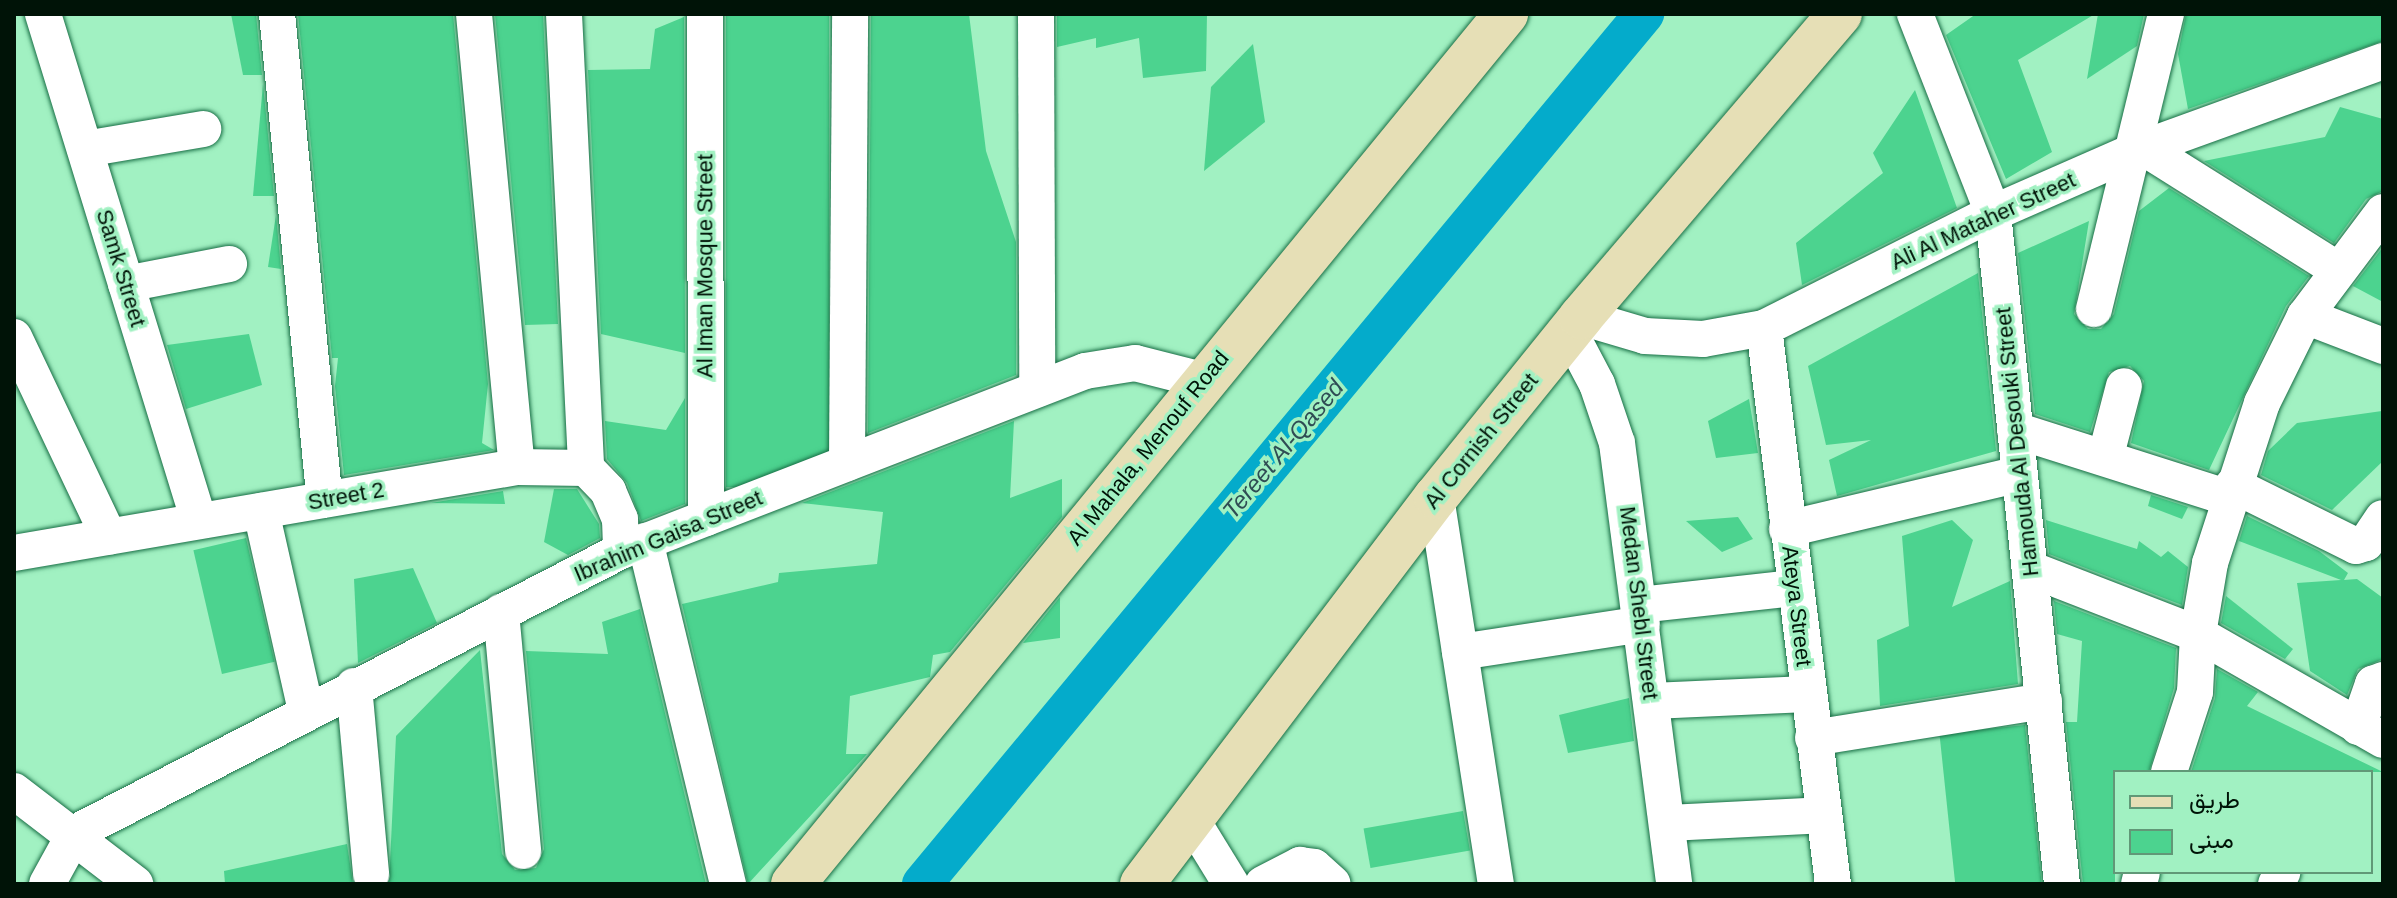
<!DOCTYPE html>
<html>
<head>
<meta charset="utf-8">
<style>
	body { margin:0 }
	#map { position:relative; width:2397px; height:898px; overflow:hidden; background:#a1f1c2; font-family:Helvetica,Vazirmatn,sans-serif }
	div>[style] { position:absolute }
	.canal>* { height:40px; margin:-20px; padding:0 20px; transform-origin:20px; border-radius:20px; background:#04abcb }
	.building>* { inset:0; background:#4cd38f; transform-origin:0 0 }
	.roads { filter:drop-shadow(0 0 2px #186e45) drop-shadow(0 0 2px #186e45) }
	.street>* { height:36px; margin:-18px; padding:0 18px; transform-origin:18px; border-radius:18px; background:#fff }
	.secondary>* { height:44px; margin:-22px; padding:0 22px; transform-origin:22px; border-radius:22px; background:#e6dfb6 }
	span { translate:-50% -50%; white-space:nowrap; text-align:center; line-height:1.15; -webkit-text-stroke:7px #a1f1c2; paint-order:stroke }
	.street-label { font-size:22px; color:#001307 }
	.water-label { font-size:24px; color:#2f4c54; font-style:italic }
	.frame { position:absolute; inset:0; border:16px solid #001307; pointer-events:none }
	.legend { position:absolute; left:2113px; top:770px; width:260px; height:104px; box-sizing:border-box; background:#a1f1c2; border:2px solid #619877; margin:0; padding:10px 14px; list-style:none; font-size:24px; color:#001307 }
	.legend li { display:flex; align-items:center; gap:16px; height:40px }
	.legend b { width:40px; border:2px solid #619877 }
</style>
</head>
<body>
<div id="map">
	<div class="canal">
		<div style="left:922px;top:884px;width:1131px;rotate:-50.31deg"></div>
	</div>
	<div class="building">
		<div style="clip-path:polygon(231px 14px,256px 14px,262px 75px,243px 75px)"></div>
		<div style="clip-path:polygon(298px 14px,453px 14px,488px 384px,482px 443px,494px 450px,344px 475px,335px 386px,338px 358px,332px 358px)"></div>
		<div style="clip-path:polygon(495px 14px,543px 14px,558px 324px,525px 325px)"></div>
		<div style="left:726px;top:14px;width:103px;height:473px"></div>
		<div style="clip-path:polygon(871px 14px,969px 14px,986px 151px,1016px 242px,1016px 375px,868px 433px)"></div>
		<div style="clip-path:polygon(1057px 14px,1207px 14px,1206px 71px,1143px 78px,1139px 38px,1096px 48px,1096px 38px,1057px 47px)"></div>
		<div style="clip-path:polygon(1976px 14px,2095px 14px,2018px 60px,2052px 152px,2006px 179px,1946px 35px)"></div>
		<div style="clip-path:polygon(2098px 14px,2144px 14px,2137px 46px,2087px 79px)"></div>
		<div style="clip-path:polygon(2186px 14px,2383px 14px,2383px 41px,2188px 109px,2178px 54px)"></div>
		<div style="clip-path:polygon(684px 17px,685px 353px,601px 334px,588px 70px,650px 69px,655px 29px)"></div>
		<div style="clip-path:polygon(1253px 44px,1265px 122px,1204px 171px,1211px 87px)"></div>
		<div style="clip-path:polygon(263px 84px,274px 196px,253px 196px)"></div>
		<div style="clip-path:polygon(1915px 90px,1957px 208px,1802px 285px,1796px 243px,1883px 173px,1873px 153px)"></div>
		<div style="clip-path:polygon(2340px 107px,2383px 119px,2383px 191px,2366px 199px,2334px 243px,2204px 161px,2325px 137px)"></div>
		<div style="clip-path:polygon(2169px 188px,2309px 276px,2286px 306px,2209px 470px,2131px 443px,2144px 381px,2130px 366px,2109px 372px,2090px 432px,2035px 414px,2018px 253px,2089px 221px,2074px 314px,2088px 329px,2101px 329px,2114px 314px,2139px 211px)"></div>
		<div style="clip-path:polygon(276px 215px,281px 269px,268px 267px)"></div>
		<div style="clip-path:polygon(2383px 247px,2383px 302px,2353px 286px)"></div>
		<div style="clip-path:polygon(1978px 273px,1996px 451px,1837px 496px,1829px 460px,1871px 440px,1826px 445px,1808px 366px)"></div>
		<div style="clip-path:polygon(249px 334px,262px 385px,186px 409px,167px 345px)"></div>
		<div style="clip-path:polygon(685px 398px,685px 504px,641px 521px,627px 483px,607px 459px,605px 421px,666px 430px)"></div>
		<div style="clip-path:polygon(1749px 399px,1758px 453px,1716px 458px,1708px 421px)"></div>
		<div style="clip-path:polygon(2382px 411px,2383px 461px,2332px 510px,2261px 475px,2268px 451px,2297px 423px)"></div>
		<div style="clip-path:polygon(1014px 421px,1010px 498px,1062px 479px,1062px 517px,950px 652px,933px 655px,930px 677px,850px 696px,846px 754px,867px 754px,748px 884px,682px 604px,778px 582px,779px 573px,877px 564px,883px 512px,802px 503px)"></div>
		<div style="clip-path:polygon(554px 489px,577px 489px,599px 524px,600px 538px,568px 555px,544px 542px)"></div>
		<div style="clip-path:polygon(503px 491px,505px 504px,431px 503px)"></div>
		<div style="clip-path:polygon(2151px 495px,2188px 507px,2182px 519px,2148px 506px)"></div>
		<div style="clip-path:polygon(2247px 516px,2319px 551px,2348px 573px,2344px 580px,2357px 579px,2383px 598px,2383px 659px,2358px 669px,2347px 695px,2310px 671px,2297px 583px,2341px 580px,2239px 541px)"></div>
		<div style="clip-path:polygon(1738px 517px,1753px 539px,1722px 552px,1686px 521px)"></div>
		<div style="clip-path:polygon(1952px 520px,1973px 540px,1952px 607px,2010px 581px,2018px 684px,1880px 706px,1877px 640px,1909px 626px,1902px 536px)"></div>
		<div style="clip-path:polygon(2046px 520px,2137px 549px,2139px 541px,2161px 557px,2168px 551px,2188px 567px,2182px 605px,2049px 554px)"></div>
		<div style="left:246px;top:538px;width:127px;height:54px;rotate:77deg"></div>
		<div style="clip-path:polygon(413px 568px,437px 623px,358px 663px,354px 579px)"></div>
		<div style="clip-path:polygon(2226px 596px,2293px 649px,2285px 659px,2221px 623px)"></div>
		<div style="clip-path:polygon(1060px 597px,1060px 638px,1023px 643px)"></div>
		<div style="clip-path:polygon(2054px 601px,2176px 648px,2174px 688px,2149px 772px,2115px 772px,2115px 884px,2083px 884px,2066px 722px,2077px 722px,2082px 641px,2057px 634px)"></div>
		<div style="clip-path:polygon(640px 609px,706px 884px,389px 884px,396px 736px,480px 650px,502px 854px,515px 870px,536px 868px,544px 849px,526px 651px,608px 654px,602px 622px)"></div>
		<div style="clip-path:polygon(2217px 669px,2258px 692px,2247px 706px,2383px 772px,2191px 772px,2215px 698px)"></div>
		<div style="clip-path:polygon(1629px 698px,1634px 741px,1568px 753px,1559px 715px)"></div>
		<div style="left:2025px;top:725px;width:160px;height:86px;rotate:84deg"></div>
		<div style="left:1463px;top:811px;width:40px;height:101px;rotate:80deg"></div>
		<div style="clip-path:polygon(347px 844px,353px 884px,225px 884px,224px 871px)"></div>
	</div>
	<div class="roads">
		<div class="street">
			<div style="left:43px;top:14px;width:530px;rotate:72.9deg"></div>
			<div style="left:277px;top:14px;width:488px;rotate:84.4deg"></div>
			<div style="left:474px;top:14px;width:455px;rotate:84.6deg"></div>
			<div style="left:564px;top:14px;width:455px;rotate:87.2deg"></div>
			<div style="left:705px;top:14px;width:504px;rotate:89.89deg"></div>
			<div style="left:1036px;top:14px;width:375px;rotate:89.8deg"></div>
			<div style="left:1915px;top:14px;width:214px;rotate:68.6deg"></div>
			<div style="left:1993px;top:213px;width:675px;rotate:84.13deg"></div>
			<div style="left:85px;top:149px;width:120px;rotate:-9.6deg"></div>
			<div style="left:2146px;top:149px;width:227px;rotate:32.2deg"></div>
			<div style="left:126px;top:284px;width:105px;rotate:-11deg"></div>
			<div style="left:2094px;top:309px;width:304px;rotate:-76.3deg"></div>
			<div style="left:2305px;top:316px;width:84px;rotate:21deg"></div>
			<div style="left:1581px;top:317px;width:67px;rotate:16.5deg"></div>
			<div style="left:1645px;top:336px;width:58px;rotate:3deg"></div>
			<div style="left:1703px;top:339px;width:62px;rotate:-10.2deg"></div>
			<div style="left:1764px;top:328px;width:256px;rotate:-26.7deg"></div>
			<div style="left:1993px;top:213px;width:152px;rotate:-23.7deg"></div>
			<div style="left:2132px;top:152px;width:267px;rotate:-19.9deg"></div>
			<div style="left:1764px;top:328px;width:560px;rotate:82.93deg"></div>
			<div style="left:1569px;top:331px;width:60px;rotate:62.2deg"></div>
			<div style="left:1597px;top:384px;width:62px;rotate:71.3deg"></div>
			<div style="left:1617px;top:443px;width:445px;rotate:82.6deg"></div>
			<div style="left:14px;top:337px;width:221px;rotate:64.6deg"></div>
			<div style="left:2015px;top:430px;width:225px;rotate:17.6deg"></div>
			<div style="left:2106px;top:455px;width:71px;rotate:-75.4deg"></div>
			<div style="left:847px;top:463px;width:449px;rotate:-89.6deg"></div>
			<div style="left:2233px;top:485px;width:137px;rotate:26.4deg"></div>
			<div style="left:2356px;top:546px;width:10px;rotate:-17deg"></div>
			<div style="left:2366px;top:543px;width:30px;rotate:-56deg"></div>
			<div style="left:1436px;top:497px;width:392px;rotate:81.2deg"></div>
			<div style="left:261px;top:511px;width:204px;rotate:77.3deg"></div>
			<div style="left:1787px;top:529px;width:239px;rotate:-13.3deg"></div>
			<div style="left:645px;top:541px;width:353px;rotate:76.4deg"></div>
			<div style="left:14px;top:553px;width:510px;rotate:-9.7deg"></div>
			<div style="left:517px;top:467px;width:69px;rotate:0.8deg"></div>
			<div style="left:586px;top:468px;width:32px;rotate:46deg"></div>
			<div style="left:608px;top:491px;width:30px;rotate:67deg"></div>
			<div style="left:620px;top:519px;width:32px;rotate:88deg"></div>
			<div style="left:2030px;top:569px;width:180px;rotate:21.2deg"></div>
			<div style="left:2198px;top:634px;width:213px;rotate:29.8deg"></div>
			<div style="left:1640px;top:605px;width:155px;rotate:-6.3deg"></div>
			<div style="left:501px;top:612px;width:240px;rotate:84.7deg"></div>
			<div style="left:1460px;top:652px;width:184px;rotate:-8.7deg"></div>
			<div style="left:354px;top:686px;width:189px;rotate:84.8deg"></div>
			<div style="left:1652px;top:701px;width:155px;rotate:-2.6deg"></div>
			<div style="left:2358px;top:727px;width:46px;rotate:-70.8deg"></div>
			<div style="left:2373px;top:684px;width:11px;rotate:-22deg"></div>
			<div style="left:1813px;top:738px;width:234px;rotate:-9.1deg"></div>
			<div style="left:2169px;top:772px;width:84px;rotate:-72deg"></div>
			<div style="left:2195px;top:692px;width:58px;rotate:-87deg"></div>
			<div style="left:2198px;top:634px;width:72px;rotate:-80.4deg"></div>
			<div style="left:2210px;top:563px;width:168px;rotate:-72deg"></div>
			<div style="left:2262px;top:403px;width:97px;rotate:-63.7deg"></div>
			<div style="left:2305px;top:316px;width:130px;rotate:-53.1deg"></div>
			<div style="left:14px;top:791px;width:153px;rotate:37.5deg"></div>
			<div style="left:1191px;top:819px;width:76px;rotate:58.4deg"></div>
			<div style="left:1667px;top:823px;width:156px;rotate:-2.9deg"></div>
			<div style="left:47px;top:884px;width:58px;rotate:-61.2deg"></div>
			<div style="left:75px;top:833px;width:615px;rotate:-27.32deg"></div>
			<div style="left:621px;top:551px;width:498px;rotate:-21.2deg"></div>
			<div style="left:1085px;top:371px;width:51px;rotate:-9.1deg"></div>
			<div style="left:1135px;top:363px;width:69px;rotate:14.2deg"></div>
			<div style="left:1263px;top:884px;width:42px;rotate:-27.2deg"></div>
			<div style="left:1300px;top:865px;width:14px;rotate:8deg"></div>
			<div style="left:1314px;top:867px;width:25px;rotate:42deg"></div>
			<div style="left:2139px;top:884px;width:12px;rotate:-76deg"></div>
			<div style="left:2276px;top:884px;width:13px;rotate:-61deg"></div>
		</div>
		<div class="secondary">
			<div style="left:793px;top:884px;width:1125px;rotate:-50.66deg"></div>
			<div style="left:1142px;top:884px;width:486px;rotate:-52.8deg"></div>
			<div style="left:1436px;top:497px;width:231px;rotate:-51.1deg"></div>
			<div style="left:1581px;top:317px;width:399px;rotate:-49.5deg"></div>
		</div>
	</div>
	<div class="street-label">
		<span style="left:1983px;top:221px;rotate:-25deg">Ali Al Mataher Street</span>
		<span style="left:705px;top:266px;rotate:-90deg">Al Iman Mosque Street</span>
		<span style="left:121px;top:268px;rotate:73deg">Samk Street</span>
		<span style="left:1481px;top:441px;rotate:-51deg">Al Cornish Street</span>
		<span style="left:2017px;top:442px;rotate:-96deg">Hamouda Al Desouki Street</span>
		<span style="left:1148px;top:448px;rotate:-51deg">Al Mahala, Menouf Road</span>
		<span style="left:346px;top:496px;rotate:-10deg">Street 2</span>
		<span style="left:668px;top:536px;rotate:-23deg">Ibrahim Gaisa Street</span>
		<span style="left:1639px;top:603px;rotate:83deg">Medan Shebl Street</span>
		<span style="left:1797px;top:606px;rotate:83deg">Ateya Street</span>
	</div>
	<div class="water-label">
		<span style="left:1283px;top:449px;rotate:-50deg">Tereet Al-Qased</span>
	</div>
	<div class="frame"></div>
	<ul class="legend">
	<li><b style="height:10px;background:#e6dfb6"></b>طريق</li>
	<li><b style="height:22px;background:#4cd38f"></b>مبنى</li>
	</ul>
</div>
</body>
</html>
